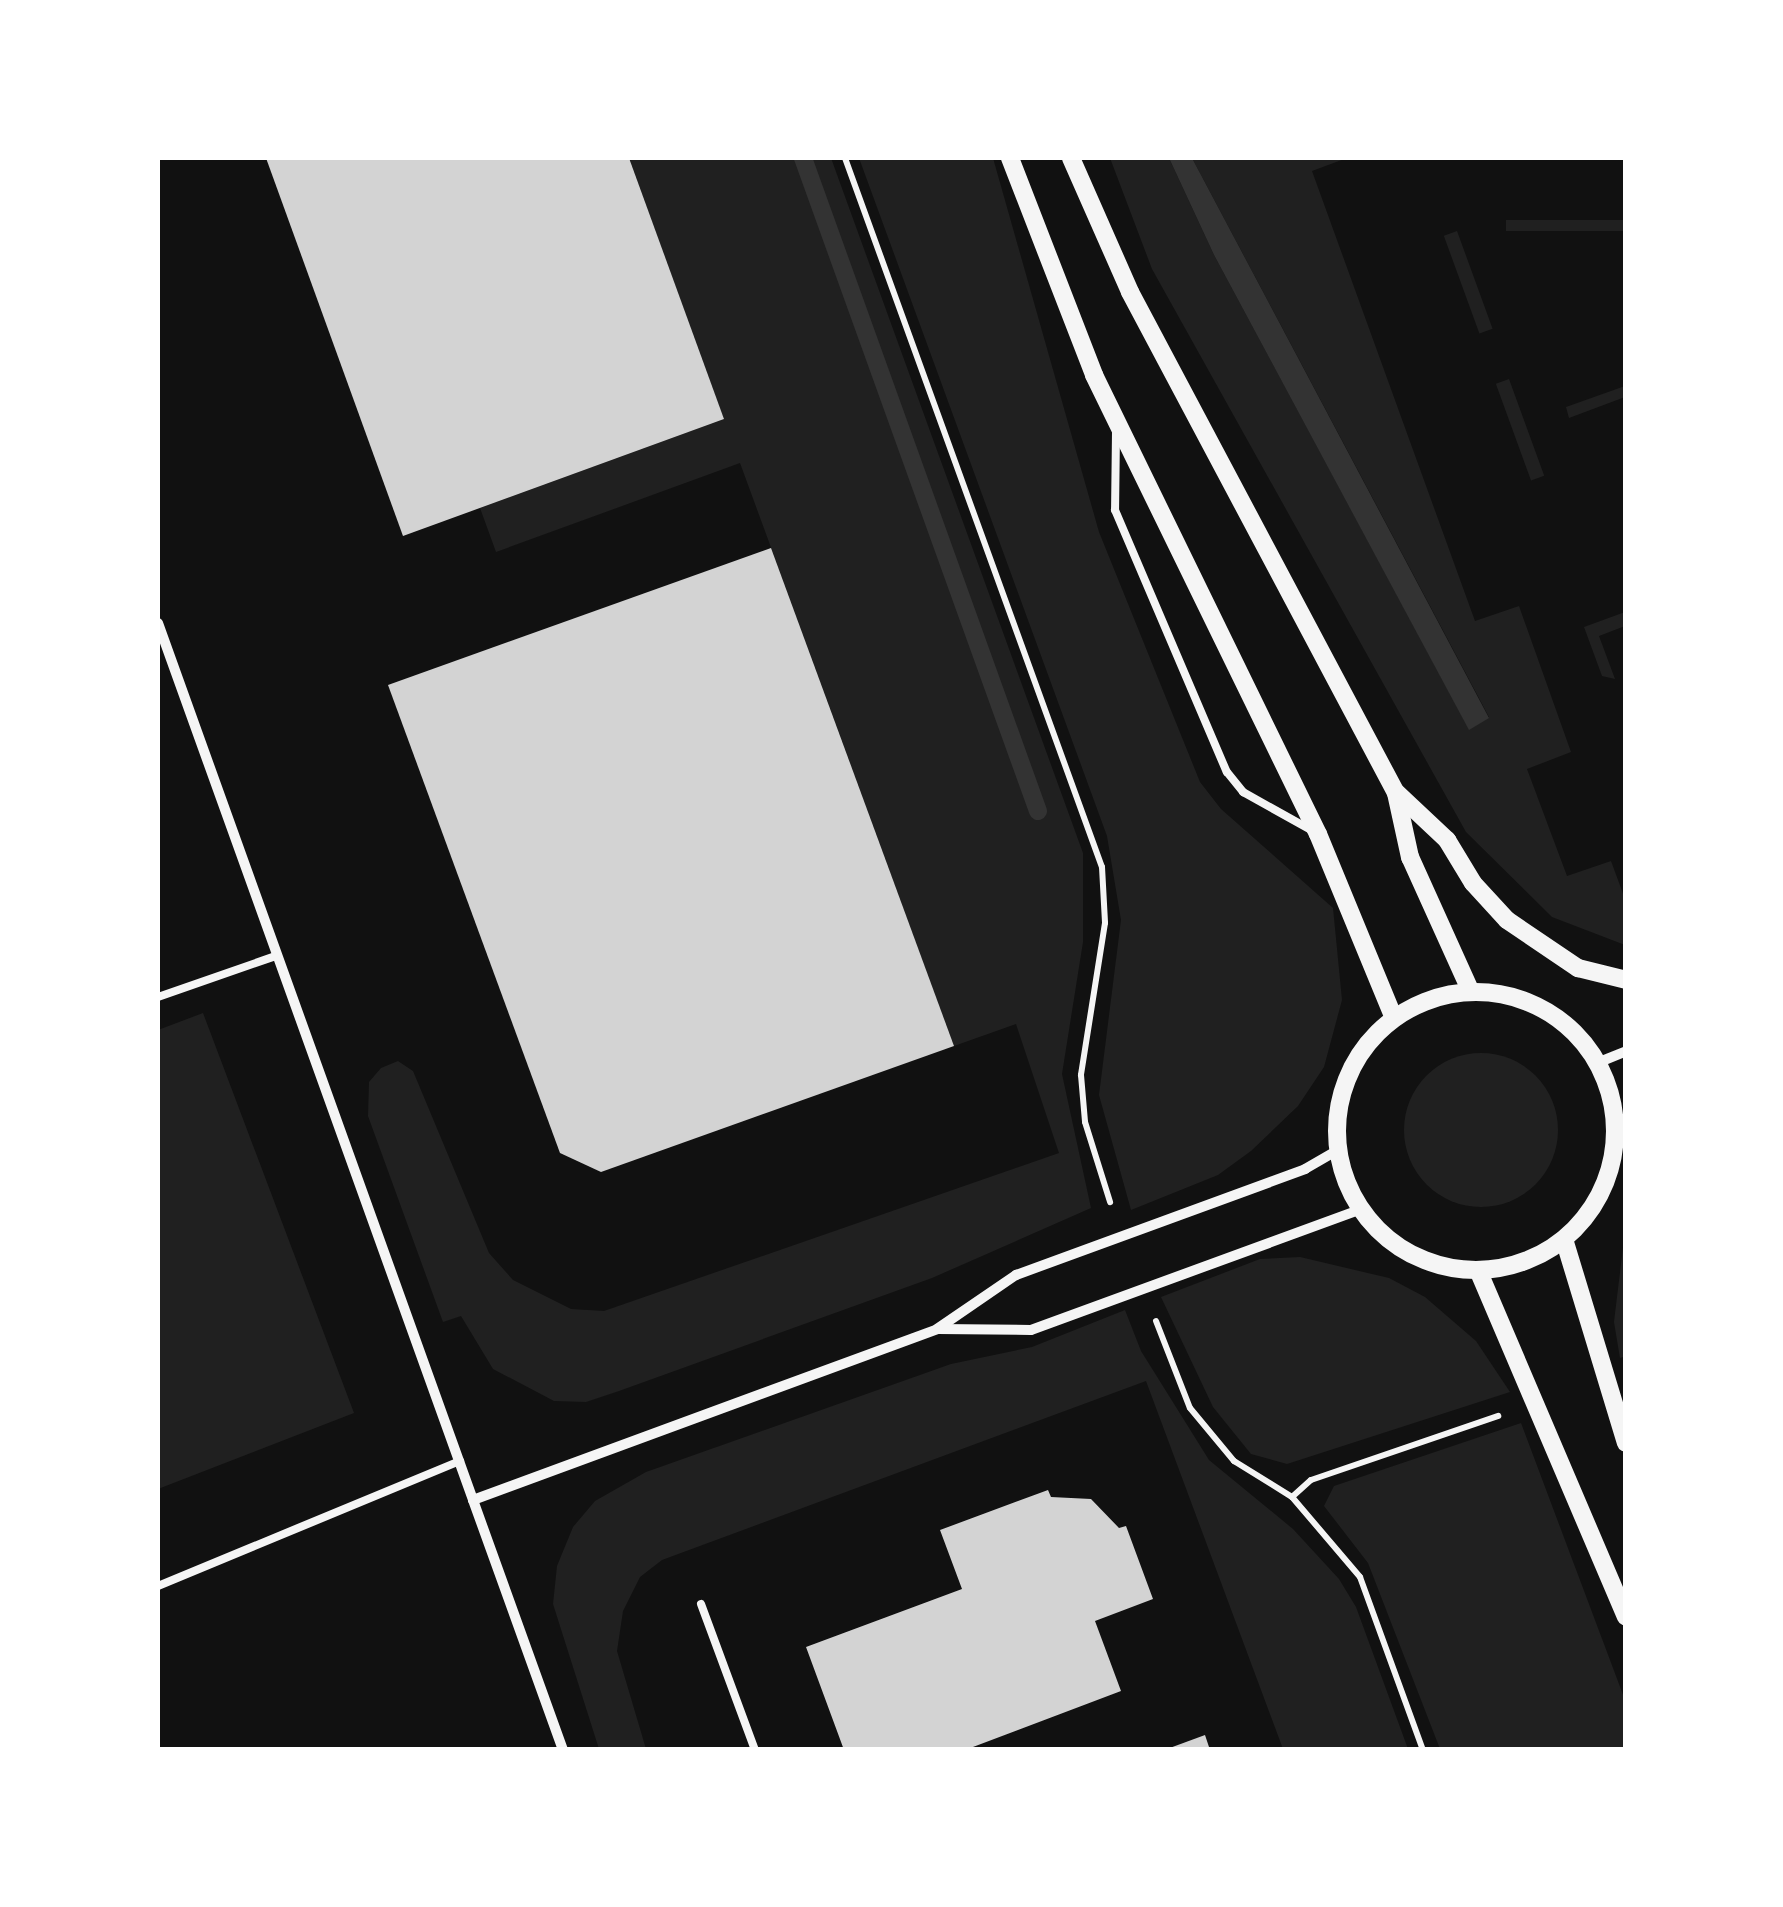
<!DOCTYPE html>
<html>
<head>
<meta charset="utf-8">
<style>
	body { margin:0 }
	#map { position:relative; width:1783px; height:1907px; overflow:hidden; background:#111; font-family:"IBM Plex Serif",serif }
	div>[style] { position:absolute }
	.green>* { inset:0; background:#202020; transform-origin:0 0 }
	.round { border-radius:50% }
	.water>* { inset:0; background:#333 }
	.stream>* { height:18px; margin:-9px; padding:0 9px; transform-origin:9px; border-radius:9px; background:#333 }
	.building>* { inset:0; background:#d3d3d3 }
	.path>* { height:6px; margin:-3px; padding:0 3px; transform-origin:3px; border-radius:3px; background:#f5f5f5 }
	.service>* { height:8px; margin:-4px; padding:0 4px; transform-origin:4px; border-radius:4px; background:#f5f5f5 }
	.minor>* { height:10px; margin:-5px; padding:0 5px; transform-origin:5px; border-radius:5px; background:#f5f5f5 }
	.tertiary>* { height:18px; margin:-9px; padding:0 9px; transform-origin:9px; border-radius:9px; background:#f5f5f5 }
	.tertiary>.ring { margin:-9px; padding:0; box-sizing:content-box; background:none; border:18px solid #f5f5f5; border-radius:50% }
	span { translate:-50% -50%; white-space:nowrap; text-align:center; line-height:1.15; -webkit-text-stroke:8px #fff; paint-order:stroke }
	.frame { position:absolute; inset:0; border:160px solid #fff; pointer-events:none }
</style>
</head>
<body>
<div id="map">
	<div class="green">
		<div style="clip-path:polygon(629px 158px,831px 158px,1083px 853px,1083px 942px,1062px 1074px,1091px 1208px,932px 1278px,619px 1391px,586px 1402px,554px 1401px,493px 1369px,461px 1316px,443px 1322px,368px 1116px,369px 1082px,381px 1068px,398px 1061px,413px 1071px,489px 1253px,513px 1280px,571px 1309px,604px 1311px,1059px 1153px,1016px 1024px,954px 1046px,740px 463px,496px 552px,480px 508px,724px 419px)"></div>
		<div style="clip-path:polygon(859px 158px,993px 158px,1099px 532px,1200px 782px,1221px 809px,1333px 908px,1342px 1000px,1324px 1067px,1298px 1106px,1251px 1151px,1218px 1175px,1131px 1210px,1099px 1095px,1121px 920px,1107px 836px)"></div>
		<div style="clip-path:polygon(1110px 158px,1169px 158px,1214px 255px,1469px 729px,1489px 717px,1192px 158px,1347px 158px,1312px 171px,1475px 621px,1519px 606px,1571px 752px,1527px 769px,1567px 876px,1611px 861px,1625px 899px,1625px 945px,1552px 917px,1466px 832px,1152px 269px)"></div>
		<div style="left:1625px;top:220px;width:11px;height:119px;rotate:90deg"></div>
		<div style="left:1457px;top:231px;width:104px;height:14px;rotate:70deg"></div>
		<div style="left:1509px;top:379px;width:103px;height:14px;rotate:70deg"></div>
		<div style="clip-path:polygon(1625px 386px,1625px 397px,1569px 418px,1566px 407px)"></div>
		<div style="clip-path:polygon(1625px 612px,1625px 626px,1599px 636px,1615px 679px,1602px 676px,1584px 627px)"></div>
		<div style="clip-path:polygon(203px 1013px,354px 1413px,158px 1489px,158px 1030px)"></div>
		<div class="round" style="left:1404px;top:1053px;width:154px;height:154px"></div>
		<div style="clip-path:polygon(1625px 1231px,1626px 1356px,1620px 1358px,1614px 1322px)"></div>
		<div style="clip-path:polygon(1300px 1257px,1389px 1278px,1425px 1297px,1476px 1341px,1510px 1392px,1287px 1464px,1251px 1454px,1213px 1407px,1161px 1297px,1260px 1259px)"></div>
		<div style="clip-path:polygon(1125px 1310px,1141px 1351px,1209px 1460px,1293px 1529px,1339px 1579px,1356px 1607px,1408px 1749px,1283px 1749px,1146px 1381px,662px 1560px,640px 1577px,623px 1611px,617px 1651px,646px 1749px,599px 1749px,553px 1604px,557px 1566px,573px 1527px,595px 1501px,646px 1472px,951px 1364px,1032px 1347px)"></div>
		<div style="clip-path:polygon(1521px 1423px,1625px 1700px,1625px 1749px,1440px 1749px,1368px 1563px,1324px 1506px,1334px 1486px)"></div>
	</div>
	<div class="water">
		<div style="clip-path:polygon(1169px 158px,1192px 158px,1489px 718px,1469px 730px,1214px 255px)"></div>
	</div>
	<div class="stream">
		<div style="left:803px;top:158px;width:694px;rotate:70.21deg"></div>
	</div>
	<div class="building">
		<div style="clip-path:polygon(266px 158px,629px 158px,724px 419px,403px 536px)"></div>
		<div style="clip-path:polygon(771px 548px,954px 1046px,601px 1172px,560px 1153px,388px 685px)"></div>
		<div style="clip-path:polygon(1048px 1490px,1051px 1497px,1091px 1499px,1119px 1528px,1126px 1526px,1153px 1599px,1095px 1621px,1121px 1691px,965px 1750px,844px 1750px,806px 1647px,962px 1589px,940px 1530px)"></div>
		<div style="clip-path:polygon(1205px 1735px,1210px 1750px,1167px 1750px,1167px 1749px)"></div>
	</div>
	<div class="path">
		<div style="left:845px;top:158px;width:754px;rotate:70.08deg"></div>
		<div style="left:1102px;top:867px;width:56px;rotate:86.9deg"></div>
		<div style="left:1105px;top:923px;width:154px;rotate:99deg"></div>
		<div style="left:1081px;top:1075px;width:47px;rotate:85.1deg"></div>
		<div style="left:1085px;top:1122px;width:84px;rotate:72.6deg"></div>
		<div style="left:1156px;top:1321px;width:93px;rotate:68.7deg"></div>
		<div style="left:1190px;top:1408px;width:69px;rotate:50.3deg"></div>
		<div style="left:1234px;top:1461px;width:68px;rotate:31.8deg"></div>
		<div style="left:1292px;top:1497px;width:105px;rotate:49.6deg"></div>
		<div style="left:1360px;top:1577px;width:184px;rotate:70deg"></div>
		<div style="left:1292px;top:1497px;width:25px;rotate:-42deg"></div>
		<div style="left:1311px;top:1480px;width:198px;rotate:-18.9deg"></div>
	</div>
	<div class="service">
		<div style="left:1116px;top:432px;width:78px;rotate:90.7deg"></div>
		<div style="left:1115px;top:510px;width:285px;rotate:66.9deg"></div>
		<div style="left:1227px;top:772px;width:26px;rotate:51deg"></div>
		<div style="left:1243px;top:792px;width:78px;rotate:29.2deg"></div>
		<div style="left:158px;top:997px;width:125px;rotate:-19.2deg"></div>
		<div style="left:158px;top:1586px;width:327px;rotate:-22.5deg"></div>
		<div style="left:701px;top:1604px;width:156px;rotate:69.7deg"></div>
	</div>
	<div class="minor">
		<div style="left:158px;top:623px;width:932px;rotate:70.24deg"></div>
		<div style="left:473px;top:1500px;width:495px;rotate:-20.2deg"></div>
		<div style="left:937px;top:1329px;width:96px;rotate:-34.4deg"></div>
		<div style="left:1016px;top:1275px;width:308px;rotate:-20.1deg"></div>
		<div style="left:1305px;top:1169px;width:39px;rotate:-30deg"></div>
		<div style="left:1597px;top:1063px;width:31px;rotate:-22deg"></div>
		<div style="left:1615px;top:1123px;width:12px;rotate:-24deg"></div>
		<div style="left:938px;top:1329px;width:93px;rotate:0.6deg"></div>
		<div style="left:1031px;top:1330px;width:351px;rotate:-20.1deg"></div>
		<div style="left:473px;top:1500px;width:266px;rotate:70.2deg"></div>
	</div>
	<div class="tertiary">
		<div style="left:1010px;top:158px;width:233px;rotate:68.8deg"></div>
		<div style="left:1094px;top:375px;width:511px;rotate:63.99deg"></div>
		<div style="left:1318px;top:834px;width:199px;rotate:67.6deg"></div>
		<div style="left:1071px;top:158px;width:146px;rotate:66.2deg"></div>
		<div style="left:1130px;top:292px;width:567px;rotate:62.03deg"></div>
		<div style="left:1396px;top:793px;width:66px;rotate:77.7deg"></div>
		<div style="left:1410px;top:857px;width:148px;rotate:65.7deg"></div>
		<div style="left:1397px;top:793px;width:69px;rotate:43.2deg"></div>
		<div style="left:1447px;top:840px;width:50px;rotate:58.8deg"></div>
		<div style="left:1473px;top:883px;width:50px;rotate:47.4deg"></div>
		<div style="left:1507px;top:920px;width:86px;rotate:34.1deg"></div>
		<div style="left:1578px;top:968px;width:49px;rotate:14deg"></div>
		<div class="ring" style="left:1337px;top:992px;width:260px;height:260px"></div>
		<div style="left:1564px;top:1239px;width:213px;rotate:73.1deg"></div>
		<div style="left:1478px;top:1270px;width:377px;rotate:66.9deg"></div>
	</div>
	<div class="frame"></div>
</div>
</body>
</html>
